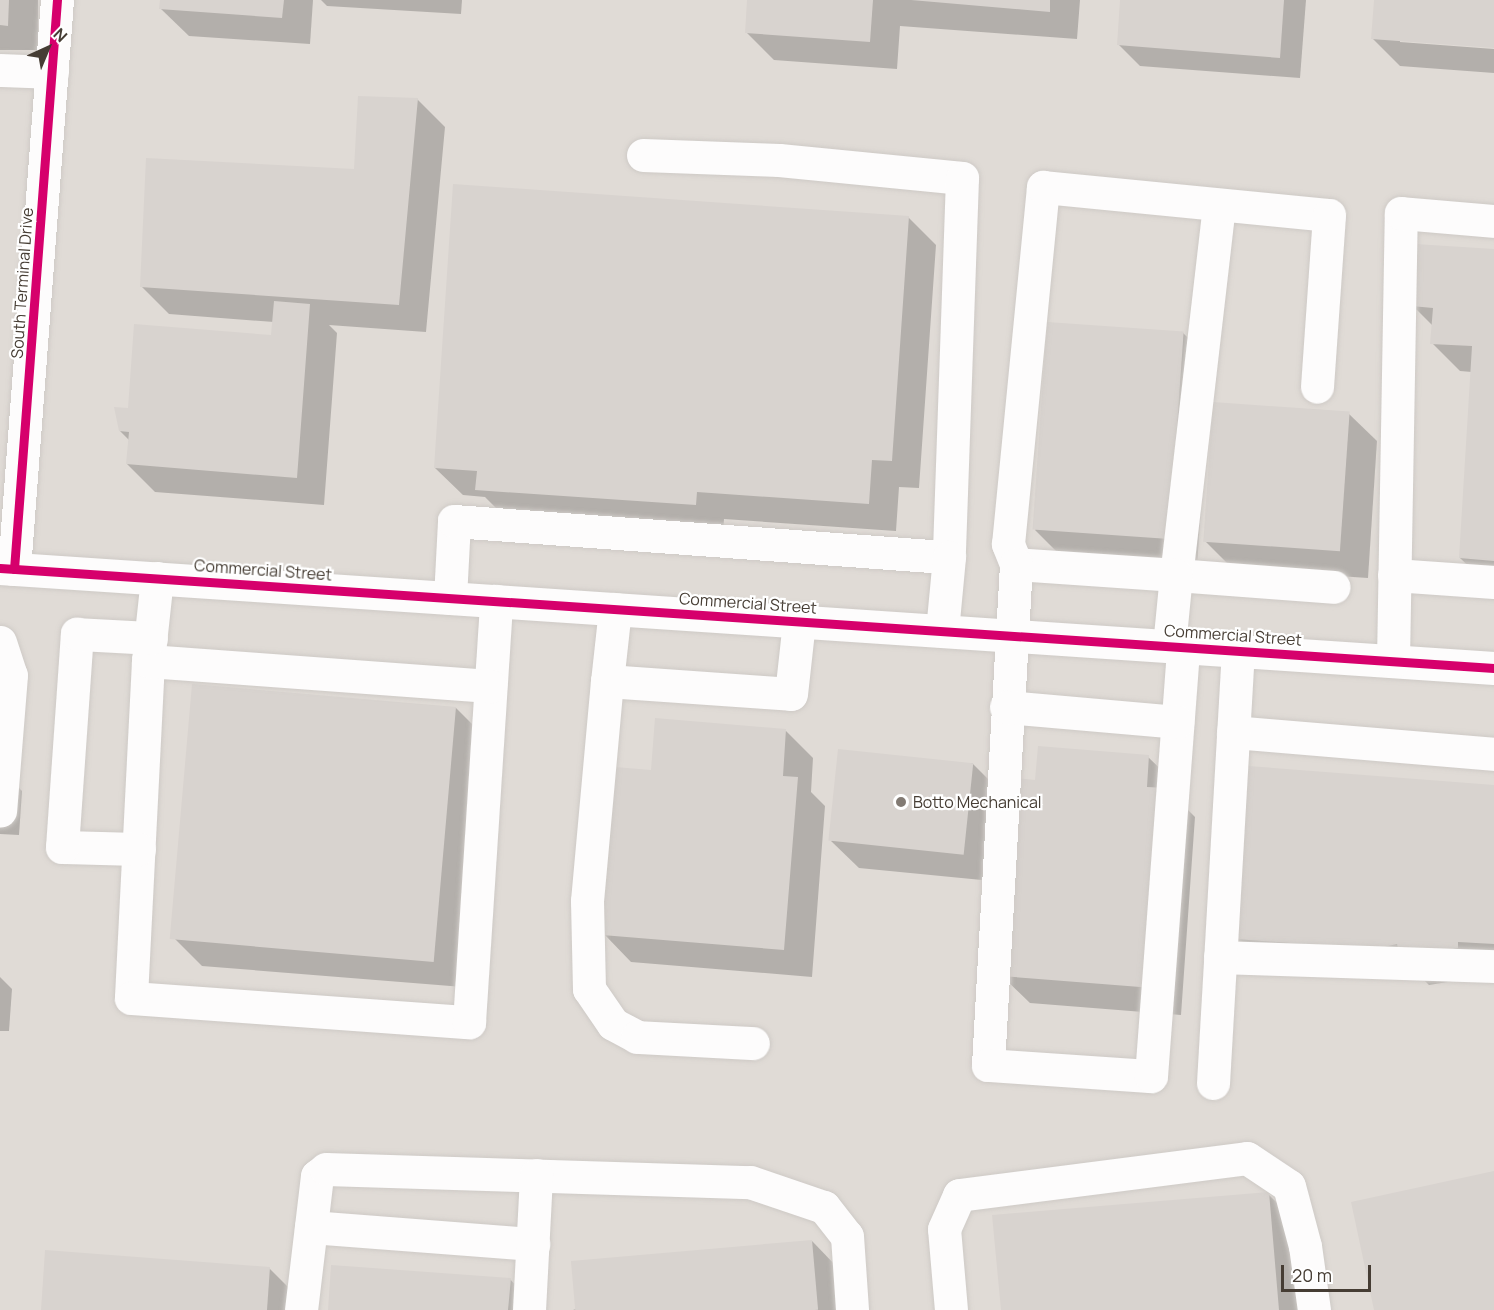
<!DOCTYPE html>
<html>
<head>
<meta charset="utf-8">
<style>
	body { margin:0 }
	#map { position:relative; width:1494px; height:1310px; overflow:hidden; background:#f0ece8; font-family:Manrope,sans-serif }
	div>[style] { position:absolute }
	.industrial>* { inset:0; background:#e0dbd6; transform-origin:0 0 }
	.shadow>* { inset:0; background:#0003; transform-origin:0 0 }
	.building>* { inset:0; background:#d8d3cf; transform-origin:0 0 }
	.roads { filter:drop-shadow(0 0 2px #cecac6) drop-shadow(0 0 2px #cecac6) }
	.minor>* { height:33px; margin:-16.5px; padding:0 16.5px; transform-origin:16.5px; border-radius:16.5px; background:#fdfcfc }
	.cycleway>* { height:9px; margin:-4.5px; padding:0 4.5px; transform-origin:4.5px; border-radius:4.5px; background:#d6006c }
	.dots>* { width:16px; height:16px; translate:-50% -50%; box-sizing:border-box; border:3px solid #fff; border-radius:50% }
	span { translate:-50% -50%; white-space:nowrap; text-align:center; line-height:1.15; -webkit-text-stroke:4.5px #fff; paint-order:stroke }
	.street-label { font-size:16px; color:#463d34 }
	.poi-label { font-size:16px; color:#463d34 }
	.left { translate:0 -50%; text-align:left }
	.north { position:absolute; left:18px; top:18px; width:60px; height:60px; -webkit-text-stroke:4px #fff; paint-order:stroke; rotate:44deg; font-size:16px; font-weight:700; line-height:24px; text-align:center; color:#463d34 }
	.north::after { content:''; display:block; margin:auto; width:21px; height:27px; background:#463d34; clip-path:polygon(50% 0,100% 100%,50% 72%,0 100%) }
	.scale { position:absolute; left:1281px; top:1265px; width:90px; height:27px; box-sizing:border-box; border:3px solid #463d34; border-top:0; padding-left:8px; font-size:18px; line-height:21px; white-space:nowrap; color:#463d34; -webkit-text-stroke:4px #fff; paint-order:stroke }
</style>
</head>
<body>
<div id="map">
	<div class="industrial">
		<div style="left:0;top:0;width:1494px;height:1310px"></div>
	</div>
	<div class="shadow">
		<div style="left:0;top:0;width:38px;height:50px"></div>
		<div style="clip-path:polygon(162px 0,313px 0,310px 44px,189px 36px,161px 9px)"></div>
		<div style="clip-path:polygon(321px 0,462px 0,461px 14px,327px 6px)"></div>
		<div style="clip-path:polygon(748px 0,1080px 0,1077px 39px,900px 26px,897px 69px,774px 60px,746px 32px)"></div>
		<div style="clip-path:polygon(1122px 0,1306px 0,1300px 78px,1140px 66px,1119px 45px)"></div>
		<div style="clip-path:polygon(1375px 0,1494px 0,1494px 46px,1400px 39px,1400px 42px,1494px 49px,1494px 73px,1400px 66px,1372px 38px)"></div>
		<div style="clip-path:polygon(417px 99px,445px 127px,426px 332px,329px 325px,337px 333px,324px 505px,155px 492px,127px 464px,129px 440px,120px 431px,130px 410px,272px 337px,274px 322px,169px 314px,141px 286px,355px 171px)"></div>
		<div style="clip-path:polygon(908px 217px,936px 245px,919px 488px,899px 487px,896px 531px,724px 519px,723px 532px,505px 517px,485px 497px,463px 495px,435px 468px)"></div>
		<div style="clip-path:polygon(1494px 251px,1494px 586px,1488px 585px,1460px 558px,1472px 372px,1460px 371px,1432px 343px,1433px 326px,1413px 306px)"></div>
		<div style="clip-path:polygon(1183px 333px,1211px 360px,1197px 566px,1063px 558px,1035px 530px)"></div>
		<div style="clip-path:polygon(1349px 414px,1377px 441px,1368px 578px,1233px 569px,1205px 541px)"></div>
		<div style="clip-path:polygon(455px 707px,483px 735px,463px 987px,202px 966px,174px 938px)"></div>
		<div style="clip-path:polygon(786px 731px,813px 758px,811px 792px,825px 806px,812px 977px,631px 962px,604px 934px,652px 772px)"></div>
		<div style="clip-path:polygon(1148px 757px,1176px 784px,1175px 797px,1195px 817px,1181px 1015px,1030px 1003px,1002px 976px,1037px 781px)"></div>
		<div style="clip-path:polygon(972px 763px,1000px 791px,992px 881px,859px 868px,831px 841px)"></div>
		<div style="clip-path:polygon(0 769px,22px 791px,19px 835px,0 834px)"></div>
		<div style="clip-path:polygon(1494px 787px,1494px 969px,1485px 976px,1429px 985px,1417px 973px,1264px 966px,1236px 938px)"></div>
		<div style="clip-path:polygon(0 977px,12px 989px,9px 1031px,0 1031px)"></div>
		<div style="clip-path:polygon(1268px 1194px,1296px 1221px,1303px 1310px,1002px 1310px)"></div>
		<div style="clip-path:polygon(812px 1241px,839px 1269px,843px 1310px,573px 1310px)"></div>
		<div style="clip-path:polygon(269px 1268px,297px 1296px,296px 1310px,43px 1310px)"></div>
		<div style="clip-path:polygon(510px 1279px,537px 1310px,330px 1310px)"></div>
	</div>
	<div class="building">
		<div style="clip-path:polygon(0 0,9px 0,8px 26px,0 25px)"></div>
		<div style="clip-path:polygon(160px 0,284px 0,282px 18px,159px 9px)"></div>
		<div style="clip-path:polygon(747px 0,873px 0,870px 42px,745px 33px)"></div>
		<div style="clip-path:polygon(911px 0,1050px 0,1050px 12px)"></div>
		<div style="clip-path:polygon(1120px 0,1284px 0,1280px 58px,1117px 45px)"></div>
		<div style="clip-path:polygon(1374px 0,1494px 0,1494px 48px,1371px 39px)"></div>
		<div style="clip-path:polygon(358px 96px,418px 98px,399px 305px,140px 287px,146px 158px,354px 169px)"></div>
		<div style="clip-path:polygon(453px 184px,909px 216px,892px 461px,872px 460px,869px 504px,697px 492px,696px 505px,475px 490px,477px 471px,434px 468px)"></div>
		<div style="clip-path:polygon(1415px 244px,1494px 249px,1494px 561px,1459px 558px,1472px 346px,1430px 344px,1433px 308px,1411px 306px)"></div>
		<div style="clip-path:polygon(274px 301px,310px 304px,297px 478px,126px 464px,129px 432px,119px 431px,114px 407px,128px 408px,134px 324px,271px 335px)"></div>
		<div style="left:1047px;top:322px;width:137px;height:208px;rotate:4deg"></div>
		<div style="left:1213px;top:402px;width:137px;height:140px;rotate:4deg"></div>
		<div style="left:192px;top:684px;width:265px;height:256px;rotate:5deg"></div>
		<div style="clip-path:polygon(655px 718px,786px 729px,783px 776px,798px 777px,784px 950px,602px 935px,615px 767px,651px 770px)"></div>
		<div style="clip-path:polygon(1038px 746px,1149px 755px,1147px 787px,1168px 788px,1153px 988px,1001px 976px,1015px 778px,1035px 780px)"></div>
		<div style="left:838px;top:749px;width:136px;height:92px;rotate:6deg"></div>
		<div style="clip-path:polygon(1248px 766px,1494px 785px,1494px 944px,1458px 942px,1458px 948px,1400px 958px,1397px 944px,1375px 949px,1235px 939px)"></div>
		<div style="clip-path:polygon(1494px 1171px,1494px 1310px,1374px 1310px,1351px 1202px)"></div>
		<div style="clip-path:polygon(1269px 1192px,1279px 1310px,1001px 1310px,992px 1215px)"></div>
		<div style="left:812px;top:1240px;width:70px;height:242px;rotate:85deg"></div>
		<div style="clip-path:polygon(45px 1250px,270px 1267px,267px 1310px,41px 1310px)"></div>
		<div style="clip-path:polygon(331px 1265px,511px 1278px,508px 1310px,328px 1310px)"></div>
	</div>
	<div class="roads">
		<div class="minor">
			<div style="left:0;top:70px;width:52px;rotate:2.2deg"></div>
			<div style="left:643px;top:155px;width:136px;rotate:2.1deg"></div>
			<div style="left:779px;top:160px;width:184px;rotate:5.6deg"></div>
			<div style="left:962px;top:178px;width:379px;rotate:92deg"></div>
			<div style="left:1219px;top:205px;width:372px;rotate:96.6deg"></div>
			<div style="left:1176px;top:575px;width:158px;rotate:4.3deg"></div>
			<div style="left:1016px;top:564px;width:22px;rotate:-112deg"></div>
			<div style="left:1008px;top:544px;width:359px;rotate:-84.4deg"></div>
			<div style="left:1043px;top:187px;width:287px;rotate:5.6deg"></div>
			<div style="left:1329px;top:215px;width:172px;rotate:94deg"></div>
			<div style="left:0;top:568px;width:1497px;rotate:3.83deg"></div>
			<div style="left:14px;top:569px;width:571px;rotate:-85.68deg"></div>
			<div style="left:1394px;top:575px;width:100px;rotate:4deg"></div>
			<div style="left:157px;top:578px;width:83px;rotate:96.2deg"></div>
			<div style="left:148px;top:661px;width:337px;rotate:92.9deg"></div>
			<div style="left:131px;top:998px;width:339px;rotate:4.1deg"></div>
			<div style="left:469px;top:1022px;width:422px;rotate:-86.3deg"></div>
			<div style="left:450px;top:598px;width:77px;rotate:-87deg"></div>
			<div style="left:454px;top:521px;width:496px;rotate:4.2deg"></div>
			<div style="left:949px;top:557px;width:74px;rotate:95.4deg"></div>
			<div style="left:615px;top:609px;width:72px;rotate:96.3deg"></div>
			<div style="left:607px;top:681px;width:184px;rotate:4deg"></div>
			<div style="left:791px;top:694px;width:73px;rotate:-83.7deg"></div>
			<div style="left:0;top:642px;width:35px;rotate:72deg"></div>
			<div style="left:11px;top:675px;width:136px;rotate:94.6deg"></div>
			<div style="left:1169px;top:646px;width:71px;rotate:-84.4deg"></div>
			<div style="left:1176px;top:575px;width:160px;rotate:-176.1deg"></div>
			<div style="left:1016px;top:564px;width:502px;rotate:93.2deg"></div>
			<div style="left:988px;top:1065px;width:163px;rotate:3.9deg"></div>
			<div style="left:1151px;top:1076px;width:430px;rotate:-85.7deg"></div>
			<div style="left:148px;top:661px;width:343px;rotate:4.2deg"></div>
			<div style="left:1393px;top:661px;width:448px;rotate:-89deg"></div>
			<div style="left:1401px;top:213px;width:93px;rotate:4.9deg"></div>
			<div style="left:607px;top:681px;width:221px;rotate:95.2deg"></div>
			<div style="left:587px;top:901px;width:88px;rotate:88.7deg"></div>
			<div style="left:589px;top:989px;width:42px;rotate:55.6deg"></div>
			<div style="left:613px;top:1024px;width:27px;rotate:28deg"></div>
			<div style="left:637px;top:1037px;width:116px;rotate:3deg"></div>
			<div style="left:1006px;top:707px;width:172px;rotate:5deg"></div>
			<div style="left:1233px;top:732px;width:262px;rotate:4.8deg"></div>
			<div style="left:139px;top:849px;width:77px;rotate:-178.5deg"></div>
			<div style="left:62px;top:847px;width:214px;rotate:-86deg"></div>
			<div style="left:77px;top:634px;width:74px;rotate:3.1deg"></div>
			<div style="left:1220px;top:957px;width:274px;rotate:1.9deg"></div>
			<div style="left:1213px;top:1083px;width:433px;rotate:-86.7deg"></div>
			<div style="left:311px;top:1227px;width:223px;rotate:4.4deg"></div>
			<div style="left:301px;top:1310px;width:135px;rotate:-83.2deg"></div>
			<div style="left:317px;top:1176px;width:11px;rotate:-38deg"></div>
			<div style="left:326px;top:1169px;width:424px;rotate:1.8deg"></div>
			<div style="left:750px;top:1182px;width:78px;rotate:18.7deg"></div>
			<div style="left:824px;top:1207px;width:37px;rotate:52deg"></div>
			<div style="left:847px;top:1236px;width:74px;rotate:86.1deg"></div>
			<div style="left:529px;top:1310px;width:135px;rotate:-87deg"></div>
			<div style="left:951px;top:1310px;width:81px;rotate:-94.9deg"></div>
			<div style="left:944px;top:1229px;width:37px;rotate:-66deg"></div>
			<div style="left:959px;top:1195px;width:290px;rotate:-7.3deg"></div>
			<div style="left:1247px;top:1158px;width:50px;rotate:33.7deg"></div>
			<div style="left:1289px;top:1186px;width:62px;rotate:75.1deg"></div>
			<div style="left:1305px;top:1246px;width:65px;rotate:82deg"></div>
		</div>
	</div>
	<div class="cycleway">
		<div style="left:0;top:568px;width:1497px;rotate:3.83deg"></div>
		<div style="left:14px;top:569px;width:571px;rotate:-85.68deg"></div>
	</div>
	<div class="dots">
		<div style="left:901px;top:802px;background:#827a73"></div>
	</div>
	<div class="street-label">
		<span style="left:22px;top:283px;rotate:-86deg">South Terminal Drive</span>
		<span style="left:263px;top:570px;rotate:4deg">Commercial Street</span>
		<span style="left:748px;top:603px;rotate:4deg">Commercial Street</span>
		<span style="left:1233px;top:635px;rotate:4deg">Commercial Street</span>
	</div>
	<div class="poi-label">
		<span class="left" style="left:913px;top:802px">Botto Mechanical</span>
	</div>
	<div class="north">N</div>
	<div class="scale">20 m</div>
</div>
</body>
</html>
